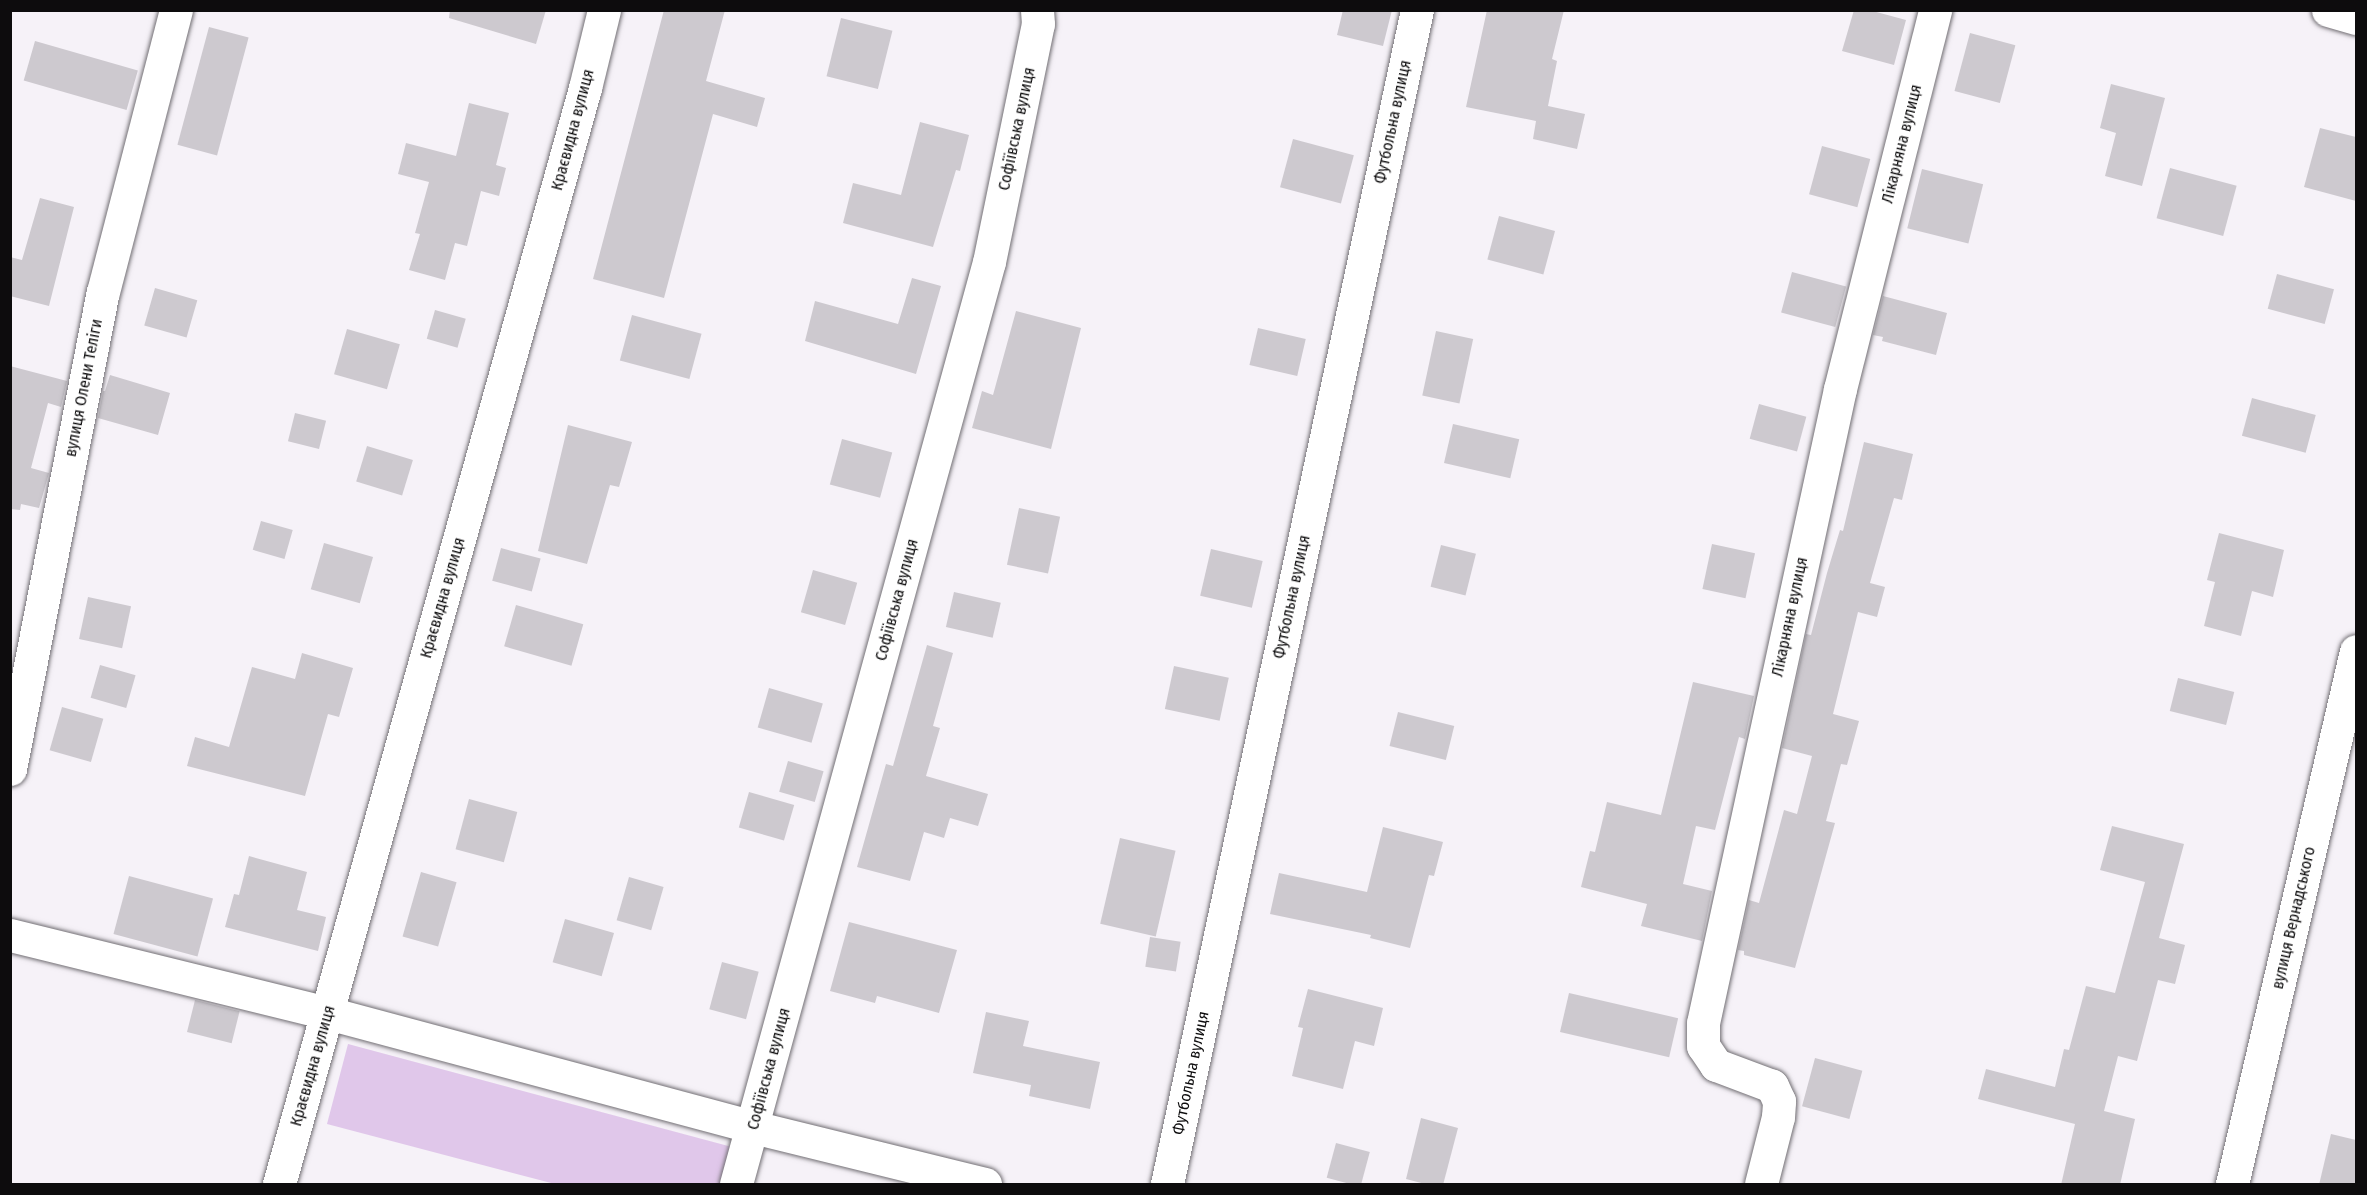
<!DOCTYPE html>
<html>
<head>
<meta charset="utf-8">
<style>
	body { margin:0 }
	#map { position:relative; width:2367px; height:1195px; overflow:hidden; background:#f6f2f8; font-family:"Fira Sans Condensed",sans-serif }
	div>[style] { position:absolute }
	.green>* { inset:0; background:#e0c7ea }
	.building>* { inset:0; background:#cdc9cf; transform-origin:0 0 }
	.roads { filter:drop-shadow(0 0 2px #726f74) drop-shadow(0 0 2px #726f74) }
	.minor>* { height:33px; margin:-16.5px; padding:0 16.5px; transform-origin:16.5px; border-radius:16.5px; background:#fff }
	.tertiary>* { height:33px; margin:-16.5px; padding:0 16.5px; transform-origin:16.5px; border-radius:16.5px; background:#fff }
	span { translate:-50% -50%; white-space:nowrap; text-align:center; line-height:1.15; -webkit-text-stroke:4.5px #fff; paint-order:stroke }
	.street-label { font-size:16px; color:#0d0c0d }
	.frame { position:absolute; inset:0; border:12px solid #0d0c0d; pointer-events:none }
</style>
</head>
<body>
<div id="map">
	<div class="green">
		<div style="clip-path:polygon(348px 1044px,732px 1147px,722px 1184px,555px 1184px,327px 1124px)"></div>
	</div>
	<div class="building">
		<div style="clip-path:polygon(450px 10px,546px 10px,536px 44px,449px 18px)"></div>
		<div style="clip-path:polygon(664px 10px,725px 10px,706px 81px,765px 98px,757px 127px,713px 114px,664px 298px,593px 279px)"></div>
		<div style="clip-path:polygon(1343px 10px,1392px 10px,1383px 46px,1337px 35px)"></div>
		<div style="clip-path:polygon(1487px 10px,1564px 10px,1552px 59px,1557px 61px,1548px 106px,1585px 114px,1577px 149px,1533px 139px,1536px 121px,1466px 107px)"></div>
		<div style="clip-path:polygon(1854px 10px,1869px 10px,1906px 20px,1894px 65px,1842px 51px)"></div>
		<div style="left:841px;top:18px;width:53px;height:60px;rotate:14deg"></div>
		<div style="left:209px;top:27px;width:41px;height:122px;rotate:15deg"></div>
		<div style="left:1970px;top:33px;width:47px;height:60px;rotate:15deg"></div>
		<div style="left:35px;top:41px;width:107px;height:41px;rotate:16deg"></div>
		<div style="clip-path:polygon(2111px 84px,2165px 98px,2142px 186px,2105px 176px,2116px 133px,2100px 128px)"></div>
		<div style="clip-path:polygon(469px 103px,509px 113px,496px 165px,506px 168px,499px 196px,481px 191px,467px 246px,455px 243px,445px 280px,409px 270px,420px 234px,415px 233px,429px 182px,398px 174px,406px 143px,456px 156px)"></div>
		<div style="clip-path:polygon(920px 122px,969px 135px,960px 171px,956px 170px,933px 247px,843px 223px,853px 183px,901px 195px)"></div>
		<div style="clip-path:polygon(2320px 128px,2356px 137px,2356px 201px,2304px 187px)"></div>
		<div style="left:1293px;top:139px;width:63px;height:50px;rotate:15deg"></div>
		<div style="left:1822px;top:146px;width:50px;height:50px;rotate:15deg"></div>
		<div style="left:2170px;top:168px;width:69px;height:52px;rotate:15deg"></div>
		<div style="left:1922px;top:169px;width:63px;height:61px;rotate:14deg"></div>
		<div style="clip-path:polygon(40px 198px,74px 207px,49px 306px,10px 296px,10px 257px,22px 260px)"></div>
		<div style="left:1499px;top:216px;width:58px;height:45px;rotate:15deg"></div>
		<div style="left:1792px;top:272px;width:56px;height:42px;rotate:15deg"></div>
		<div style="left:2277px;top:274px;width:59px;height:36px;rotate:15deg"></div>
		<div style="clip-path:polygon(912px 278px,941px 286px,916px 374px,805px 341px,815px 301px,898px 324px)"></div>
		<div style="left:155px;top:288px;width:44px;height:39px;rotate:16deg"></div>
		<div style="clip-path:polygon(1883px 296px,1947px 313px,1936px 355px,1882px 341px,1883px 337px,1873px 335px)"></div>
		<div style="left:435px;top:310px;width:32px;height:30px;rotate:16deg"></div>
		<div style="clip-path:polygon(1016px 311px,1081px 328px,1051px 449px,972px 428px,982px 391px,993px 395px)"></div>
		<div style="left:632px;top:315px;width:72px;height:47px;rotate:15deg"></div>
		<div style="left:1258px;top:328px;width:49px;height:38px;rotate:13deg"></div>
		<div style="left:347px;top:329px;width:55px;height:47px;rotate:16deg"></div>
		<div style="left:1436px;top:331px;width:38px;height:66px;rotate:12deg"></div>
		<div style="clip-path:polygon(10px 366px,67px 381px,61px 407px,48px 403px,31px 468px,49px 473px,39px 508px,21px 504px,20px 510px,10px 509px)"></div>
		<div style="clip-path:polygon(110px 375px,170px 393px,158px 435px,98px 418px,103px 391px,105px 391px)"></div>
		<div style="left:2252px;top:398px;width:66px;height:39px;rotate:15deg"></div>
		<div style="left:1759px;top:404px;width:49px;height:36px;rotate:15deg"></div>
		<div style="left:295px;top:413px;width:32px;height:29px;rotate:14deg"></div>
		<div style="left:1453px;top:424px;width:68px;height:40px;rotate:13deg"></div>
		<div style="clip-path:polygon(568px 425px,632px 442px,619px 487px,610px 485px,587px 564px,538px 551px)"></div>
		<div style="left:842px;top:439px;width:52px;height:47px;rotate:15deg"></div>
		<div style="clip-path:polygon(1864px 442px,1913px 454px,1902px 500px,1894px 498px,1870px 583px,1885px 587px,1877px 617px,1858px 612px,1833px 714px,1859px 721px,1847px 765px,1841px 764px,1826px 821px,1835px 823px,1795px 968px,1744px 955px,1744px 951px,1738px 950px,1749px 900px,1759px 903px,1784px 810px,1797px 814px,1812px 756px,1782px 748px,1806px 634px,1811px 635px,1827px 573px,1840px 530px,1843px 531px)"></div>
		<div style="left:367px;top:446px;width:48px;height:37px;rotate:17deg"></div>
		<div style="left:1019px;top:508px;width:42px;height:58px;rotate:12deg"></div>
		<div style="left:261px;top:521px;width:33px;height:30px;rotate:16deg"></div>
		<div style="clip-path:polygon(2219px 533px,2284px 550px,2273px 597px,2252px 591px,2241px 636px,2204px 626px,2215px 582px,2207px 580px)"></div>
		<div style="left:324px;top:543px;width:51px;height:48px;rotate:16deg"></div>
		<div style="left:1712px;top:544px;width:44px;height:46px;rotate:12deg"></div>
		<div style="left:1441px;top:545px;width:36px;height:43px;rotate:14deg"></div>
		<div style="left:501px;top:548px;width:41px;height:34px;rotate:15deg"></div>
		<div style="left:1211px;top:549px;width:53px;height:48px;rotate:13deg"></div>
		<div style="left:813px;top:570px;width:46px;height:44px;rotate:16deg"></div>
		<div style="left:954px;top:592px;width:48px;height:36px;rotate:13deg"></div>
		<div style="left:88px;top:597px;width:44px;height:43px;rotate:12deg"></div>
		<div style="left:516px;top:605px;width:70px;height:43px;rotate:16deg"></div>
		<div style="clip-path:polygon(927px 645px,953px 653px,933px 726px,940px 728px,926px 776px,988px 794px,978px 826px,950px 818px,944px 838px,924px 832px,910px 881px,857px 867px,886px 764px,893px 766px)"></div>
		<div style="clip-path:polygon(302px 653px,353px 668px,339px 717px,328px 714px,305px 796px,187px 766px,195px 737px,229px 747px,252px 667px,295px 679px)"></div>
		<div style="left:100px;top:665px;width:37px;height:34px;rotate:16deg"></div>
		<div style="left:1174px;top:666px;width:56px;height:44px;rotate:12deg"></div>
		<div style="left:2178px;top:678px;width:58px;height:34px;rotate:14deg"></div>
		<div style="clip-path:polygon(1693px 682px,1754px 696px,1745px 739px,1739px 737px,1715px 830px,1696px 826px,1683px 884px,1712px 891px,1702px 941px,1641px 926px,1647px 904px,1581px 887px,1590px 851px,1595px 852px,1607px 802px,1661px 815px)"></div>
		<div style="left:769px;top:688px;width:56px;height:41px;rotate:16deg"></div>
		<div style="left:62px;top:707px;width:43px;height:45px;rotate:16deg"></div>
		<div style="left:1398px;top:712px;width:58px;height:35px;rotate:14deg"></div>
		<div style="left:788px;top:761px;width:37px;height:32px;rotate:16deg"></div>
		<div style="left:749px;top:792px;width:47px;height:37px;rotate:16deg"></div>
		<div style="left:469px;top:799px;width:50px;height:52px;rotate:15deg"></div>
		<div style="clip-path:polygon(2112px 826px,2184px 844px,2159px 938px,2185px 945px,2175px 984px,2158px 980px,2137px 1061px,2118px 1056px,2104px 1111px,2135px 1119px,2120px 1185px,2061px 1185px,2075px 1124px,1978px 1099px,1986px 1069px,2055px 1087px,2064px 1049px,2069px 1050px,2086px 986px,2115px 993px,2145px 882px,2100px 870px)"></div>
		<div style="clip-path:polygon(1383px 827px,1443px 842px,1434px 876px,1429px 875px,1410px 948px,1370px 938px,1371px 935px,1270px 914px,1279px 873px,1367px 892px)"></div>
		<div style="left:1120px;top:838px;width:57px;height:88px;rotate:13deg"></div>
		<div style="clip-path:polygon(249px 856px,307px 872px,297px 910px,326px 917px,318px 951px,225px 927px,234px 894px,239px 895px)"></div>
		<div style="left:421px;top:872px;width:37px;height:67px;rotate:16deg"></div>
		<div style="left:129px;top:876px;width:87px;height:60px;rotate:15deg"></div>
		<div style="left:629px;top:877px;width:36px;height:45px;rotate:16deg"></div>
		<div style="left:565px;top:919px;width:51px;height:45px;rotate:16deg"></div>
		<div style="clip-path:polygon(849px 922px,957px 950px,939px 1013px,877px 996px,875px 1003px,830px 991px)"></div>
		<div style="left:1150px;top:937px;width:31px;height:30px;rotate:9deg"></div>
		<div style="left:722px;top:962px;width:38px;height:49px;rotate:15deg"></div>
		<div style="clip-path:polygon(1308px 989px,1383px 1008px,1374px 1046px,1355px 1041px,1343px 1089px,1292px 1076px,1303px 1028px,1298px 1027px)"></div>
		<div style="left:1569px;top:993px;width:112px;height:40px;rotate:13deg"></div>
		<div style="left:195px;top:1000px;width:46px;height:33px;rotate:14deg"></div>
		<div style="clip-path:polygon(986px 1012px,1029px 1021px,1023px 1046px,1100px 1062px,1090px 1109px,1029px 1096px,1031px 1085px,973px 1073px)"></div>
		<div style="left:1815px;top:1058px;width:49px;height:50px;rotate:15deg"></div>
		<div style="clip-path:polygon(1421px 1118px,1458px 1128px,1443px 1185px,1429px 1185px,1406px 1179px)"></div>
		<div style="clip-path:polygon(2331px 1134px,2356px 1140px,2356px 1185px,2319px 1185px)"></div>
		<div style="left:1336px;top:1143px;width:35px;height:36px;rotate:15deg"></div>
	</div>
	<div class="roads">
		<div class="minor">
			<div style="left:2328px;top:10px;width:29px;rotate:16deg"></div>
			<div style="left:10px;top:769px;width:486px;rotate:-79deg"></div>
			<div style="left:103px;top:292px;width:291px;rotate:-75.5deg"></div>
			<div style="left:10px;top:935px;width:327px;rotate:13.8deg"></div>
			<div style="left:328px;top:1013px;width:440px;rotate:15deg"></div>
			<div style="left:753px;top:1127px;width:239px;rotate:13.8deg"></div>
			<div style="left:279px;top:1184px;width:1138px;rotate:-74.4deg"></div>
			<div style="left:585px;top:88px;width:80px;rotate:-76.3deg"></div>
			<div style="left:736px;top:1184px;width:956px;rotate:-74.66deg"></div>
			<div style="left:989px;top:262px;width:243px;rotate:-78.4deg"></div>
			<div style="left:1038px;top:24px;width:14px;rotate:-94deg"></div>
			<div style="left:1167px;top:1184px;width:1200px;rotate:-77.98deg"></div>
			<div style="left:1761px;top:1184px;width:69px;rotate:-75.8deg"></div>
			<div style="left:1778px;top:1117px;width:16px;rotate:-86deg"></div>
			<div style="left:1779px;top:1101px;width:17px;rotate:-115deg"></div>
			<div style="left:1772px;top:1086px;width:60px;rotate:-159.4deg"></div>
			<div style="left:1716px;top:1065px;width:23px;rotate:-124deg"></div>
			<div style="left:1703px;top:1046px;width:23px;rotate:-90deg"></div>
			<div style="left:1703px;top:1023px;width:649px;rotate:-77.81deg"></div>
			<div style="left:1840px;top:389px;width:391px;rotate:-75.9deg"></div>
		</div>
		<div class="tertiary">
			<div style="left:2232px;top:1184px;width:547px;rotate:-76.9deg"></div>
		</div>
	</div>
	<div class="street-label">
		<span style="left:1393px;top:122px;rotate:-78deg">Футбольна вулиця</span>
		<span style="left:1017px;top:129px;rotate:-78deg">Софіївська вулиця</span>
		<span style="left:573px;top:130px;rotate:-75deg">Краєвидна вулиця</span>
		<span style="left:1902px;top:144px;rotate:-76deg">Лікарняна вулиця</span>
		<span style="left:84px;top:388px;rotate:-79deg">вулиця Олени Теліги</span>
		<span style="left:1292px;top:597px;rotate:-78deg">Футбольна вулиця</span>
		<span style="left:443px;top:598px;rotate:-74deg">Краєвидна вулиця</span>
		<span style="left:897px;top:600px;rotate:-75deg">Софіївська вулиця</span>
		<span style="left:1790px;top:617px;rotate:-78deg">Лікарняна вулиця</span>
		<span style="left:2294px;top:918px;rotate:-77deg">вулиця Вернадського</span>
		<span style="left:313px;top:1066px;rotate:-74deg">Краєвидна вулиця</span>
		<span style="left:769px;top:1069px;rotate:-75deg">Софіївська вулиця</span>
		<span style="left:1191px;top:1073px;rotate:-78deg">Футбольна вулиця</span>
	</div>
	<div class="frame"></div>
</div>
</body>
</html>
